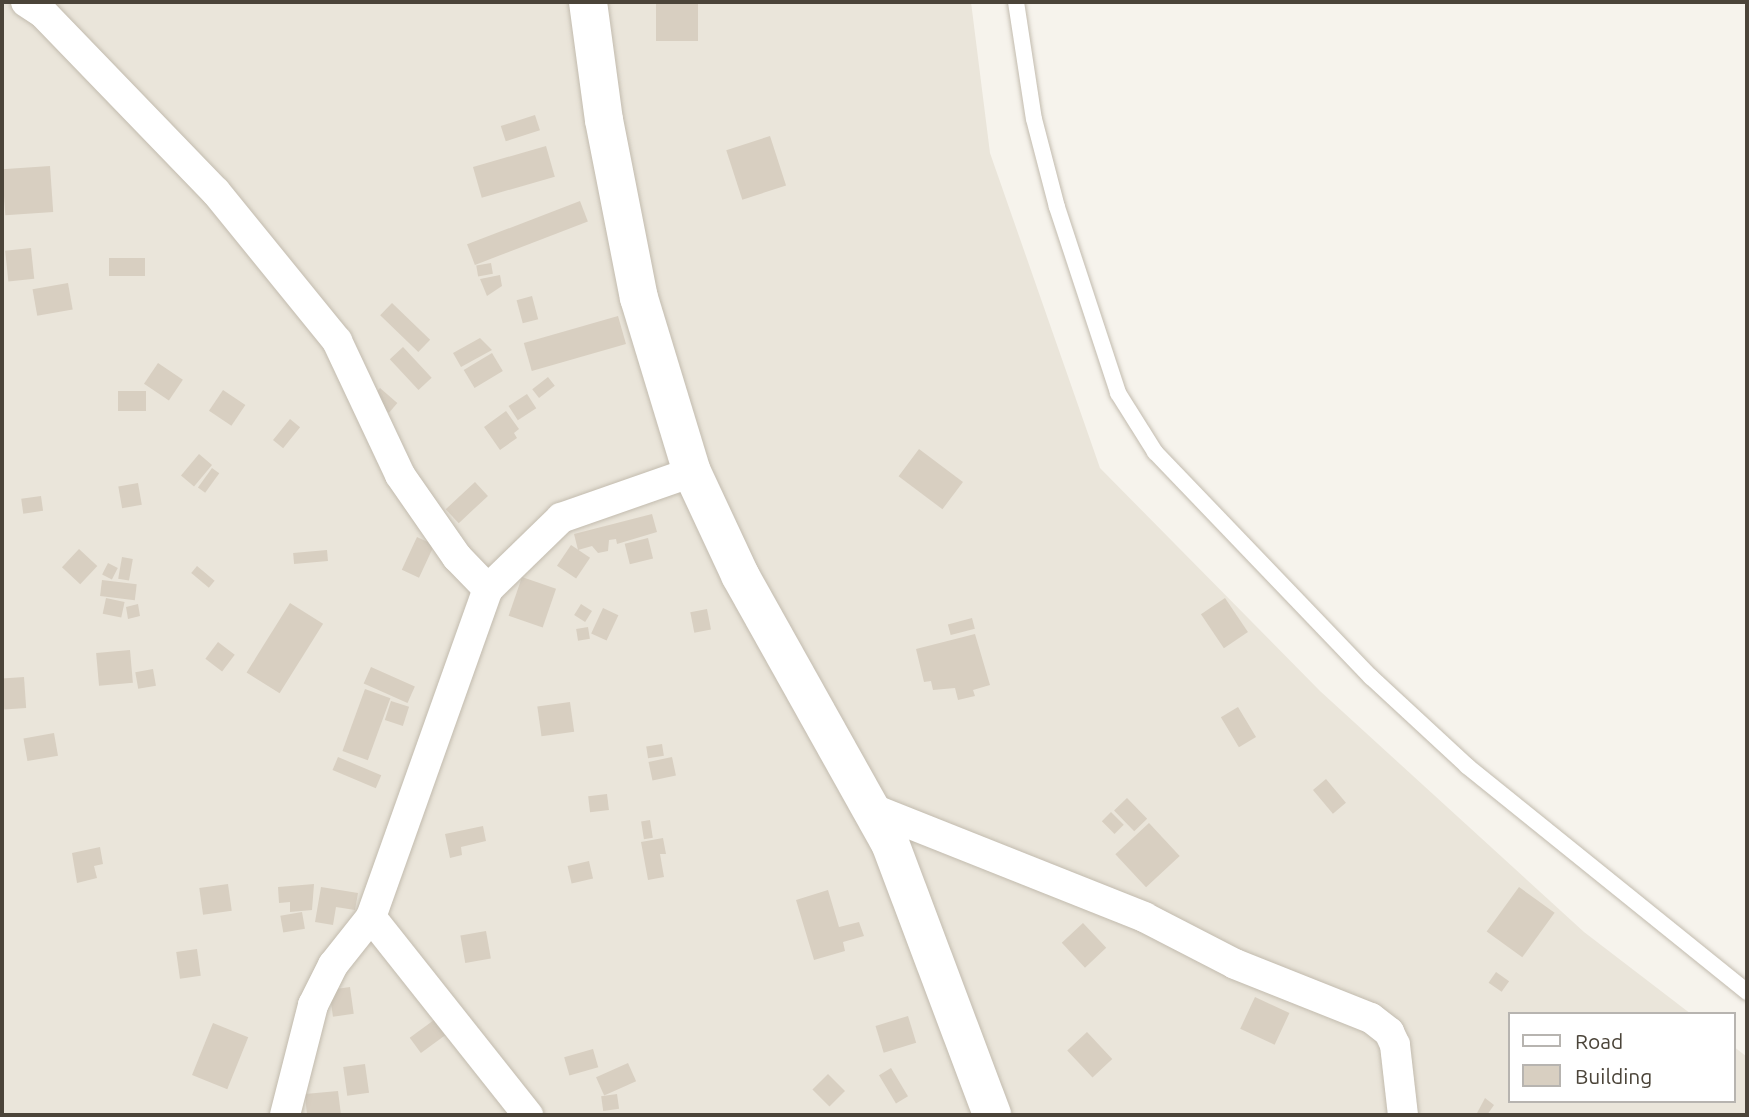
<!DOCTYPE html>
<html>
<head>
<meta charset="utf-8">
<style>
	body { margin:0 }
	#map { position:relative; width:1749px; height:1117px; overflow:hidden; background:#f6f3ec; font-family:Ubuntu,sans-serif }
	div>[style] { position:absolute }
	.residential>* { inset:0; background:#eae5da }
	.building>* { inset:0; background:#d8cfc1; transform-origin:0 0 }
	.roads { filter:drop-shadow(0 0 2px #c2bbae) drop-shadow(0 0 2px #c2bbae) }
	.service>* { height:16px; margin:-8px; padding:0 8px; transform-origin:8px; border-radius:8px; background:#fff }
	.minor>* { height:30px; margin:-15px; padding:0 15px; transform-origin:15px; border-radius:15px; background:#fff }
	.tertiary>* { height:38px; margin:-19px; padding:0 19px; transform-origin:19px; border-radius:19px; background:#fff }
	span { translate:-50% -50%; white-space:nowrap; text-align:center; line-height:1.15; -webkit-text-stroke:6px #fff; paint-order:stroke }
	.frame { position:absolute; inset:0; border:4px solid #4b4439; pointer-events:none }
	.legend { position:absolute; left:1508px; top:1012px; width:228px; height:91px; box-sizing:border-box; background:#fff; border:2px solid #b7b4b0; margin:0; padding:9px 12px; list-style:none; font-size:21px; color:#4b4439 }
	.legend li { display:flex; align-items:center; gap:14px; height:35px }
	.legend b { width:35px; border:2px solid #b7b4b0 }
</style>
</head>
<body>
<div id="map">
	<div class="residential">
		<div style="clip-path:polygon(2px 2px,971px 2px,990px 153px,1100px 468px,1320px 691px,1584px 932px,1691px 1014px,1509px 1014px,1509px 1101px,1733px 1101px,1733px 1046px,1747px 1057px,1747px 1115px,2px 1115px)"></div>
	</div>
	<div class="building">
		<div style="left:656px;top:2px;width:42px;height:39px"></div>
		<div style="left:535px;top:115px;width:16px;height:36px;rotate:72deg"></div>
		<div style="left:770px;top:136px;width:52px;height:46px;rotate:72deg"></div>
		<div style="left:546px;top:146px;width:32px;height:76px;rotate:74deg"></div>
		<div style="left:50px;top:166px;width:46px;height:48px;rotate:86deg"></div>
		<div style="left:580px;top:201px;width:22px;height:121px;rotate:69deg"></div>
		<div style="left:31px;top:248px;width:31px;height:26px;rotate:84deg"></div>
		<div style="left:145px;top:258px;width:18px;height:36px;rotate:90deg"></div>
		<div style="left:491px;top:263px;width:11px;height:15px;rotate:80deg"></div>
		<div style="clip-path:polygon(500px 275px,502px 286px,487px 296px,480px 279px)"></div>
		<div style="left:68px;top:283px;width:27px;height:36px;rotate:80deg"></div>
		<div style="left:532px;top:296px;width:24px;height:16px;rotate:75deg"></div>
		<div style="left:392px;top:303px;width:53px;height:17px;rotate:44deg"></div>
		<div style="left:618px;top:316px;width:29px;height:98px;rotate:74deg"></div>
		<div style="clip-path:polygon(480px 338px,492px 350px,461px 367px,453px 353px)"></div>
		<div style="left:403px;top:347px;width:42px;height:18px;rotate:47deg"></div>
		<div style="left:492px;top:353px;width:21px;height:33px;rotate:59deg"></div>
		<div style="left:158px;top:363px;width:30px;height:25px;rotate:34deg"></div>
		<div style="left:548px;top:377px;width:11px;height:20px;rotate:52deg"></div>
		<div style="left:380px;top:388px;width:23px;height:13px;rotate:41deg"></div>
		<div style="left:223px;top:390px;width:27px;height:25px;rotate:34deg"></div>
		<div style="left:118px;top:391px;width:28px;height:20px"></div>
		<div style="left:527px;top:394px;width:17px;height:22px;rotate:57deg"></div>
		<div style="clip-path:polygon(506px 411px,519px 429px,514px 433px,517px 438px,500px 450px,484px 427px)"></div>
		<div style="left:290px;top:419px;width:13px;height:27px;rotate:39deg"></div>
		<div style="left:919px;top:449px;width:55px;height:34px;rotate:37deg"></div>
		<div style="left:199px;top:454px;width:17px;height:28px;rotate:40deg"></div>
		<div style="left:212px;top:468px;width:9px;height:24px;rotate:36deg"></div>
		<div style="left:475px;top:482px;width:19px;height:40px;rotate:47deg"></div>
		<div style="left:138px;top:483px;width:22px;height:20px;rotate:80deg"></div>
		<div style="left:41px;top:496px;width:15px;height:20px;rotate:82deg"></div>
		<div style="clip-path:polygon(652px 514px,657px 532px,617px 544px,616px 539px,609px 540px,608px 551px,598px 553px,592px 546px,578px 550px,574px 534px)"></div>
		<div style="left:417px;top:537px;width:19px;height:36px;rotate:25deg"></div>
		<div style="left:648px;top:538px;width:21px;height:24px;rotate:76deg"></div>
		<div style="left:571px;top:545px;width:23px;height:25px;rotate:34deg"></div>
		<div style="left:79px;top:549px;width:25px;height:25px;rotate:43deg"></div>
		<div style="left:327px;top:550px;width:11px;height:34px;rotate:85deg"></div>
		<div style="left:122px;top:557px;width:11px;height:22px;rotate:10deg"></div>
		<div style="left:108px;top:563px;width:11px;height:13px;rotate:27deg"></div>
		<div style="left:197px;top:566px;width:23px;height:9px;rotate:40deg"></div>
		<div style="left:522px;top:577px;width:36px;height:41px;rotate:19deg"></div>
		<div style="left:102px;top:580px;width:35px;height:16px;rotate:7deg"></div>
		<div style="left:106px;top:598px;width:19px;height:16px;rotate:12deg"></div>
		<div style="left:1225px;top:598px;width:41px;height:29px;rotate:56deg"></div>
		<div style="left:290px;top:603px;width:39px;height:82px;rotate:32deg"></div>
		<div style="clip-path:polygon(138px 604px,140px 616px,128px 619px,126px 607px)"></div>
		<div style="left:581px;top:604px;width:13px;height:13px;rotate:32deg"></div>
		<div style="left:603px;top:608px;width:17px;height:28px;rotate:25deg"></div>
		<div style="left:707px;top:609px;width:21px;height:17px;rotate:79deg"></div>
		<div style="left:972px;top:618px;width:11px;height:25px;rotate:75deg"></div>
		<div style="left:588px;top:627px;width:12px;height:12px;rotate:81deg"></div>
		<div style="clip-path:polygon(975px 634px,990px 685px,973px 690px,975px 696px,958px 700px,955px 688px,933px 690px,931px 681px,924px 682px,916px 649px)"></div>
		<div style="left:218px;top:642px;width:21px;height:21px;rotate:37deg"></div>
		<div style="left:130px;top:650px;width:33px;height:34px;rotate:85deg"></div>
		<div style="left:371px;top:667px;width:48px;height:18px;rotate:24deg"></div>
		<div style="left:153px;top:669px;width:17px;height:18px;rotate:80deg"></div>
		<div style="left:24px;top:677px;width:31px;height:22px;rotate:86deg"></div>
		<div style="left:365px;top:689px;width:27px;height:66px;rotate:20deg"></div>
		<div style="left:391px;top:701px;width:19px;height:20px;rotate:18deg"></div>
		<div style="left:570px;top:702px;width:30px;height:33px;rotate:82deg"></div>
		<div style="left:1238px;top:707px;width:35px;height:20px;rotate:59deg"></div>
		<div style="left:54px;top:733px;width:23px;height:31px;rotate:80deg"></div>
		<div style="left:662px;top:744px;width:12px;height:16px;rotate:81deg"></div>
		<div style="left:338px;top:757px;width:47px;height:14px;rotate:23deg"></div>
		<div style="left:672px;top:757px;width:19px;height:24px;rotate:78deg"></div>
		<div style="left:1326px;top:779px;width:31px;height:17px;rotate:50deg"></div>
		<div style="left:607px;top:794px;width:16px;height:19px;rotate:83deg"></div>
		<div style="left:1127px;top:798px;width:29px;height:18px;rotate:46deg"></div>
		<div style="left:1111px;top:812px;width:18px;height:13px;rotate:45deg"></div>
		<div style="left:650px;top:820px;width:18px;height:9px;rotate:81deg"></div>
		<div style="left:1149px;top:823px;width:45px;height:46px;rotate:47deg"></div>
		<div style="clip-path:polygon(483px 826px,486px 841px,461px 847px,462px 855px,450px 858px,445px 834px)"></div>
		<div style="clip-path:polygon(663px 838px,666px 854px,660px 854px,664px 877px,648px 880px,641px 842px)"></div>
		<div style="clip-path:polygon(100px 847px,103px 864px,94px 866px,97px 878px,77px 883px,72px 853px)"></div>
		<div style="left:589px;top:861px;width:18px;height:22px;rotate:77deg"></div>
		<div style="left:228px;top:884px;width:27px;height:29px;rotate:82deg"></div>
		<div style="clip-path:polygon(314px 884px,312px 910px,290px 912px,290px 902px,279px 903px,278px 887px)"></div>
		<div style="clip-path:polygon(321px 887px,358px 893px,355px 910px,336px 907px,333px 925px,315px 922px)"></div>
		<div style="left:1519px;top:887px;width:44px;height:55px;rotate:36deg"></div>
		<div style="clip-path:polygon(828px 890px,839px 927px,859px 922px,864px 936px,843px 942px,845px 951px,814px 960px,796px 900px)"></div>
		<div style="left:302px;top:912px;width:17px;height:22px;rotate:80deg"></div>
		<div style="left:1083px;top:923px;width:34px;height:29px;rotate:47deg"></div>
		<div style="left:486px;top:931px;width:28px;height:26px;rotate:80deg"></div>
		<div style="left:197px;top:949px;width:27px;height:21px;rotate:82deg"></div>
		<div style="left:1496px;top:972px;width:16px;height:13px;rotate:35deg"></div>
		<div style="left:350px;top:987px;width:27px;height:21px;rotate:82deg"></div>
		<div style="left:1255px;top:997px;width:38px;height:35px;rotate:25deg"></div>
		<div style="left:908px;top:1016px;width:28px;height:34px;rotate:73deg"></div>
		<div style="left:434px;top:1020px;width:19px;height:30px;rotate:54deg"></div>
		<div style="left:213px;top:1023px;width:38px;height:56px;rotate:22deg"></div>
		<div style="left:1087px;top:1032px;width:37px;height:27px;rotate:47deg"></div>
		<div style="left:593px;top:1049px;width:19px;height:30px;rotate:74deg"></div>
		<div style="left:628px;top:1063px;width:20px;height:35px;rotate:66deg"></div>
		<div style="left:365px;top:1064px;width:29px;height:22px;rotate:82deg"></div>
		<div style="left:891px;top:1068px;width:33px;height:14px;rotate:59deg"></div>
		<div style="left:828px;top:1074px;width:24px;height:22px;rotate:45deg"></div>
		<div style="clip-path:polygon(338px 1091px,341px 1115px,307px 1115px,305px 1094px)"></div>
		<div style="left:617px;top:1094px;width:15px;height:16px;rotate:82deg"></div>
		<div style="clip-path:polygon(1485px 1098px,1494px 1105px,1487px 1115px,1476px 1115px)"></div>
	</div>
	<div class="roads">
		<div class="service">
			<div style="left:1016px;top:2px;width:118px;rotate:81.3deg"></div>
			<div style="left:1034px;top:119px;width:91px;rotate:75.4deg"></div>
			<div style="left:1057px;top:207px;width:196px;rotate:71.8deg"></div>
			<div style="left:1118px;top:393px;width:70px;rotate:57.9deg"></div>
			<div style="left:1155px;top:452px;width:312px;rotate:46.2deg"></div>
			<div style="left:1371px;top:677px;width:131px;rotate:42.8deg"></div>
			<div style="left:1467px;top:766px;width:360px;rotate:38.9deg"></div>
		</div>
		<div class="minor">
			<div style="left:26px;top:2px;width:20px;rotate:33deg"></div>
			<div style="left:43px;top:13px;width:249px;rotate:46deg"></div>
			<div style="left:216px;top:192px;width:192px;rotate:50.9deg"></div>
			<div style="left:337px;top:341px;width:148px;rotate:64.8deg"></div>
			<div style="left:400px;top:475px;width:100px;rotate:55.2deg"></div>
			<div style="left:457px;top:557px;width:45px;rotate:45.9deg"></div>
			<div style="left:873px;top:809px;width:292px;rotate:21.7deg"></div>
			<div style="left:1144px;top:917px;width:102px;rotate:27.3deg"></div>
			<div style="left:1235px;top:964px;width:146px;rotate:21.7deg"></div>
			<div style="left:1371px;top:1018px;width:23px;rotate:38deg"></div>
			<div style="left:1389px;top:1032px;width:14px;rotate:65deg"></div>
			<div style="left:1395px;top:1045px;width:70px;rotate:83.5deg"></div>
			<div style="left:371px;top:917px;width:253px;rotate:51.6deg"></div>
			<div style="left:285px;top:1115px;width:114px;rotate:-75.7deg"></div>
			<div style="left:313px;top:1005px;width:45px;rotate:-63.4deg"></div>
			<div style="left:333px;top:965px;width:61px;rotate:-51.6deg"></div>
			<div style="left:371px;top:917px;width:348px;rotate:-70.4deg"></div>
			<div style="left:488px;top:589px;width:102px;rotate:-44.2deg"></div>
			<div style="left:561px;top:518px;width:139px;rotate:-19.3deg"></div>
		</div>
		<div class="tertiary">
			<div style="left:588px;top:2px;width:119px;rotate:82.3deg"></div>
			<div style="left:604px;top:120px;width:181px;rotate:78.9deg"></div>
			<div style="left:639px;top:298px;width:182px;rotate:73.1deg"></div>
			<div style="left:692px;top:472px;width:114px;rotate:65deg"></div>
			<div style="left:740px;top:575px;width:307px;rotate:60.8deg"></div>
			<div style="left:890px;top:843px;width:290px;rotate:69.4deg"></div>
		</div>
	</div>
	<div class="frame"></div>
	<ul class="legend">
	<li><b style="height:9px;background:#fff"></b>Road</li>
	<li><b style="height:19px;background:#d8cfc1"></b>Building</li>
	</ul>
</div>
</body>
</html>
